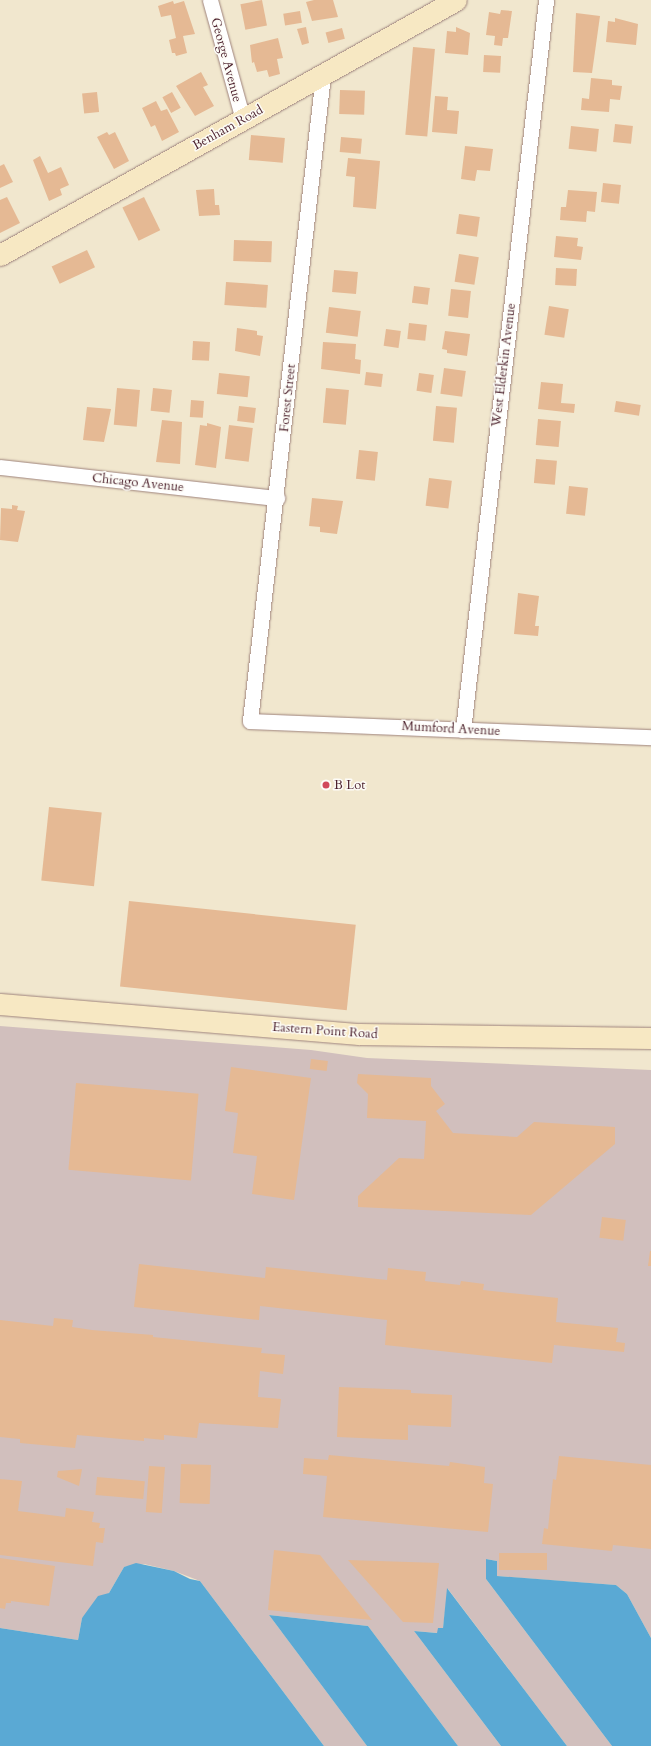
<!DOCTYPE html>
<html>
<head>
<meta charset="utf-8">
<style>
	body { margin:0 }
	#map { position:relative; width:651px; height:1746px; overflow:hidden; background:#f1e7ce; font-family:Cardo,serif }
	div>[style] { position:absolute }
	.industrial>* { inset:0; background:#d1bfbd }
	.water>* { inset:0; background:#5aa9d4 }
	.building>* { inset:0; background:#e5b994; transform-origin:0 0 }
	.roads { filter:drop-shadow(0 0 1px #9e837c) drop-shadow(0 0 1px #9e837c) }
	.minor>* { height:15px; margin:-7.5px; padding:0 7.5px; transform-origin:7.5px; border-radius:7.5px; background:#fff }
	.secondary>* { height:21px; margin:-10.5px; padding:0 10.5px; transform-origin:10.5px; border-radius:10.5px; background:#f7e8c3 }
	.dots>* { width:11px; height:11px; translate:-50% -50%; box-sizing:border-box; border:2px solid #fdfcf7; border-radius:50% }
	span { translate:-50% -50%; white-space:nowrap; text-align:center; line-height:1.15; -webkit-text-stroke:3px #fdfcf7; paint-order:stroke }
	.street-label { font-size:13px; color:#4a1f2b }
	.poi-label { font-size:13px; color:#4a1f2b }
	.left { translate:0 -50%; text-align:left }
</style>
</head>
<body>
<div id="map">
	<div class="industrial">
		<div style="clip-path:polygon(0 1026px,311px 1050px,367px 1058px,651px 1070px,651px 1638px,627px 1594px,616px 1585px,496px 1576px,497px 1561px,486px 1559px,486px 1579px,612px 1746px,567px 1746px,448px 1589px,443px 1628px,438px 1633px,414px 1631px,501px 1746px,458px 1746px,368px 1626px,269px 1615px,367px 1746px,324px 1746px,200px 1581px,174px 1571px,144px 1564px,124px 1567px,109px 1593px,82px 1618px,78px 1640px,0 1628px)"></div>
	</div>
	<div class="water">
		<div style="clip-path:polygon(486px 1559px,497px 1561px,497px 1576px,616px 1585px,627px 1594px,651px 1638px,651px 1746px,612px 1746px,486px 1579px)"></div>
		<div style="clip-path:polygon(136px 1563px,174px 1571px,190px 1579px,200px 1581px,324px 1746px,0 1746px,0 1628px,78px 1640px,82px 1618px,98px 1596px,109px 1593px,124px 1567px)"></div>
		<div style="clip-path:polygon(447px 1588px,567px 1746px,501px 1746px,414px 1631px,437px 1633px,438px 1628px,443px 1628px)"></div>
		<div style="clip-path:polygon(269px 1615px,368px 1626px,458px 1746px,367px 1746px)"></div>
	</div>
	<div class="building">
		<div style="left:262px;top:0;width:26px;height:22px;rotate:79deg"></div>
		<div style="clip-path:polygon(314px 0,333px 0,338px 17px,312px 21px,306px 2px)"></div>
		<div style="clip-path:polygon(173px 1px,174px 4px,184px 1px,195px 34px,183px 36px,187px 53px,176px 56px,175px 53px,172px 53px,169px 40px,176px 38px,171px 15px,161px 17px,158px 6px)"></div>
		<div style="clip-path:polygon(501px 10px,512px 11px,508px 38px,503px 38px,502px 46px,494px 45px,495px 36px,486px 35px,489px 12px,500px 14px)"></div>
		<div style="left:300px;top:11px;width:12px;height:17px;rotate:81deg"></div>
		<div style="clip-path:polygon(576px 13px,600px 16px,592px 73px,573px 72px)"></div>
		<div style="clip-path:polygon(615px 18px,638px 24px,636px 45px,606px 42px,608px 21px,615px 22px)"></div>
		<div style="clip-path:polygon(306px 27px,309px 43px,302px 45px,297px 29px)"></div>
		<div style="clip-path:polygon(456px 27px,470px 33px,468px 55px,445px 53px,447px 31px,456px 32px)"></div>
		<div style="left:342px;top:28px;width:11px;height:17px;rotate:75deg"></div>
		<div style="clip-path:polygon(278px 38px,283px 58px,277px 59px,280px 74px,269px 77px,267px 70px,257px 72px,254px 62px,252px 63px,250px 45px)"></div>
		<div style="left:413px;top:47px;width:22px;height:88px;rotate:5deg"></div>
		<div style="left:484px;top:55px;width:17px;height:17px;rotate:3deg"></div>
		<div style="clip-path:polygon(201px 72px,208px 85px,203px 87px,214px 106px,195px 116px,176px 86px)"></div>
		<div style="clip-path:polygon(591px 78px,612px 80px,612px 85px,622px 86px,620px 100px,610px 99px,609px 112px,581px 110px,582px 98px,589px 99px)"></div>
		<div style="left:340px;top:90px;width:25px;height:24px;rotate:2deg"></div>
		<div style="left:97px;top:92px;width:20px;height:15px;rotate:84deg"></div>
		<div style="left:172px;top:92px;width:18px;height:11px;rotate:61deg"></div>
		<div style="clip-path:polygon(435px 96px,448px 97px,447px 110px,459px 111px,457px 134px,432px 132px)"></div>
		<div style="clip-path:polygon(156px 101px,161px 111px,167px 109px,179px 132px,162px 141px,155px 125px,151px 127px,142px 108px)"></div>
		<div style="left:615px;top:124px;width:18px;height:18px;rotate:6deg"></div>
		<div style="left:571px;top:126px;width:28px;height:23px;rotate:6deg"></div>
		<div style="clip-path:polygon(107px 132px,109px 135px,115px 132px,129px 161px,114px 169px,97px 137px)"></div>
		<div style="left:251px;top:135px;width:34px;height:25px;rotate:5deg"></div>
		<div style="left:341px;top:137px;width:21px;height:15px;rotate:5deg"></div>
		<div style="clip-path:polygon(465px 146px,493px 149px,490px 171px,477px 170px,475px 181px,461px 179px)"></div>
		<div style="clip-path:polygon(40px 156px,48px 173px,61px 167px,69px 185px,60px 189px,62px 195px,49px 201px,33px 160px)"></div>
		<div style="clip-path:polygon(348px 158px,380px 161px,376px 209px,353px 207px,355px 177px,346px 176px)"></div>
		<div style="clip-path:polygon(4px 164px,13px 182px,0 188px,0 166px)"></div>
		<div style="left:603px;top:183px;width:18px;height:19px;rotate:6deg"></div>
		<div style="clip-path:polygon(214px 189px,215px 205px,219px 205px,220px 215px,199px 216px,196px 190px)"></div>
		<div style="clip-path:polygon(568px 190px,597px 192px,595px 212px,587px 211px,586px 222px,560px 220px,561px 207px,566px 207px)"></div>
		<div style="clip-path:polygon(7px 197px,20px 223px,0 233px,0 200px)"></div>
		<div style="left:144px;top:197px;width:37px;height:24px;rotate:64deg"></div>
		<div style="left:459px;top:214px;width:21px;height:20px;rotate:8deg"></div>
		<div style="clip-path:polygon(556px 236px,578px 238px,577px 246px,583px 247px,581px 260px,554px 257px)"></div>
		<div style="left:234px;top:240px;width:38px;height:21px;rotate:2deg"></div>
		<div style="left:87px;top:250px;width:19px;height:39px;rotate:65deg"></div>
		<div style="left:459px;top:254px;width:20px;height:28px;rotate:9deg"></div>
		<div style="left:556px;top:268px;width:21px;height:17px;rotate:3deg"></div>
		<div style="left:334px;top:270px;width:24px;height:22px;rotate:5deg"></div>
		<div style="left:226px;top:282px;width:42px;height:23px;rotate:4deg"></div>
		<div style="left:414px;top:286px;width:16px;height:17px;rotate:7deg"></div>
		<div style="left:451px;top:289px;width:20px;height:27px;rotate:6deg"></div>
		<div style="left:549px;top:306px;width:20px;height:29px;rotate:9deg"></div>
		<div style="left:329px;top:307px;width:32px;height:26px;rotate:7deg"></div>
		<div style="left:409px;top:323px;width:18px;height:16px;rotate:6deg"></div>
		<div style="clip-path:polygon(237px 328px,257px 331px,257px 335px,263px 336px,260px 356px,235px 351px)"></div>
		<div style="left:386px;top:329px;width:15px;height:17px;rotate:8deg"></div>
		<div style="clip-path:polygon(445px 331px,470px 334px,467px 356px,447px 353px,447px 350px,442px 349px)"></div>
		<div style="left:193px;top:341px;width:17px;height:19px;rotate:3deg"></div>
		<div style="clip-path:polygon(323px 342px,356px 344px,355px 359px,361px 360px,360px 374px,321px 369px)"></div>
		<div style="left:444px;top:368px;width:22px;height:26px;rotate:8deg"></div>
		<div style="left:366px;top:372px;width:17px;height:13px;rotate:7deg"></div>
		<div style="left:219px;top:373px;width:31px;height:21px;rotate:6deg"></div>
		<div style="left:419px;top:373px;width:15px;height:18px;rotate:8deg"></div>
		<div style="clip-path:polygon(541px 382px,563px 384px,561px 403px,575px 404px,574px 413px,538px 409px)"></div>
		<div style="left:117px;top:388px;width:23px;height:37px;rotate:5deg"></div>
		<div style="left:153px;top:388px;width:19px;height:23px;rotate:6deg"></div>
		<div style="left:326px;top:388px;width:23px;height:35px;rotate:5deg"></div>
		<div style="left:191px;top:400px;width:13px;height:17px;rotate:4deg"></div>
		<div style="left:616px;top:401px;width:25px;height:11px;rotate:9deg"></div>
		<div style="left:239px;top:406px;width:17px;height:15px;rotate:7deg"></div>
		<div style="left:436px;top:406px;width:21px;height:35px;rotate:5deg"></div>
		<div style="clip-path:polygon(87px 407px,111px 409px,104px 442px,83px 440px)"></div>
		<div style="left:538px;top:419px;width:23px;height:26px;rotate:5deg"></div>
		<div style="clip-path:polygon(162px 420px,182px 422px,180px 464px,156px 462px)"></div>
		<div style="clip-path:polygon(207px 423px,221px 427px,216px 468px,195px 465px,200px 425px,207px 426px)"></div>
		<div style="left:229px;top:425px;width:24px;height:34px;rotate:7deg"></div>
		<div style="left:359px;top:450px;width:19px;height:29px;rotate:6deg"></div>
		<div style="left:536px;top:459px;width:21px;height:24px;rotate:5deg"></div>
		<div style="left:429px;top:478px;width:23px;height:28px;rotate:7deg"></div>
		<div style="left:569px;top:486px;width:19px;height:28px;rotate:6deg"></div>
		<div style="clip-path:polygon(312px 498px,343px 501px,337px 534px,320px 532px,320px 527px,309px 526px)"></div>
		<div style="clip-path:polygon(12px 505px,18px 506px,17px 510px,25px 511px,18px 542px,0 540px,1px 508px,12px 509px)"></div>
		<div style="clip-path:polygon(518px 593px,539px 596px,535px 626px,539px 626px,538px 636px,514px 634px)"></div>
		<div style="left:49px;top:807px;width:53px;height:74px;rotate:6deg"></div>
		<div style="left:129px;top:901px;width:228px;height:86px;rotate:6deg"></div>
		<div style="left:311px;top:1059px;width:17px;height:10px;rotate:7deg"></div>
		<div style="clip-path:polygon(231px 1067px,311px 1078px,294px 1200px,252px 1194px,257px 1156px,233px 1153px,238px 1113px,225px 1111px)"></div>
		<div style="clip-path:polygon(358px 1074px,431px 1078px,431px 1086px,445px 1104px,436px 1111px,453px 1133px,517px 1137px,534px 1122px,615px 1127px,615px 1144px,531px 1215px,358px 1207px,358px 1196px,399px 1158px,424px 1159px,426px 1121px,367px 1118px,368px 1094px,357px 1083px)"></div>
		<div style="left:76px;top:1083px;width:123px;height:87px;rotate:5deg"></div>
		<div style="left:602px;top:1217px;width:24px;height:21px;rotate:7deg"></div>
		<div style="clip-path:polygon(650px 1251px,651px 1251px,651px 1266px,648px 1266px)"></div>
		<div style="clip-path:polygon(139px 1264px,265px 1278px,266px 1267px,387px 1280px,388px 1268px,426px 1272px,425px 1281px,460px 1285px,461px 1281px,484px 1284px,483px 1290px,558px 1298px,556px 1322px,618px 1328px,616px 1342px,625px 1343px,624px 1352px,554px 1345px,552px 1363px,385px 1345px,387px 1320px,260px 1306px,259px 1320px,134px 1307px)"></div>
		<div style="clip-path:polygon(54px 1318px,73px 1320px,72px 1327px,92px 1330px,153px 1335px,153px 1337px,262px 1348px,261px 1353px,285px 1355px,283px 1374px,260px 1371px,258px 1397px,281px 1399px,278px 1428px,199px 1423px,197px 1438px,164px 1435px,164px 1440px,144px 1438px,144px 1441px,77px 1435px,75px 1448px,20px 1443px,20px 1439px,0 1437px,0 1320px,53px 1326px)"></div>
		<div style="clip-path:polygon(339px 1387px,411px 1390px,411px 1393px,452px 1395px,451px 1427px,408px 1425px,408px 1440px,337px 1437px)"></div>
		<div style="clip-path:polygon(329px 1455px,449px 1466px,450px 1462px,485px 1467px,484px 1483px,493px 1484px,488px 1532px,323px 1517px,327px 1476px,303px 1474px,304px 1458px,328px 1460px)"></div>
		<div style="clip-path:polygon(559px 1456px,651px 1465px,651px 1549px,613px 1545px,612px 1551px,542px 1544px,544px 1528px,548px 1529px,553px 1479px,556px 1480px)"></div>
		<div style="left:181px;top:1464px;width:30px;height:39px;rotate:2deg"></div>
		<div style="left:149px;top:1466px;width:16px;height:46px;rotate:4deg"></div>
		<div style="clip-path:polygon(82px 1469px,79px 1486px,57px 1477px,58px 1471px)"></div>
		<div style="left:97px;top:1477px;width:48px;height:18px;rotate:5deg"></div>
		<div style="clip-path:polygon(0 1479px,22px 1481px,18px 1511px,65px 1517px,66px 1508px,94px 1512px,92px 1522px,100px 1523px,99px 1528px,105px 1528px,103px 1543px,96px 1542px,93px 1566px,0 1555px)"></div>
		<div style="clip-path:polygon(274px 1550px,320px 1555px,372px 1620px,268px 1610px)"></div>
		<div style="left:499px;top:1553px;width:48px;height:17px"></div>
		<div style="clip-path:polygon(0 1558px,55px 1566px,49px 1606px,11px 1601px,11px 1603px,6px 1603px,5px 1609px,0 1608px)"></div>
		<div style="clip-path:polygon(348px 1560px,439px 1563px,433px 1623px,403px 1622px)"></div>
	</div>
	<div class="roads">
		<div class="minor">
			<div style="left:210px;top:0;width:124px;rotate:74.6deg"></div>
			<div style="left:323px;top:75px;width:650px;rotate:96.45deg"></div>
			<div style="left:250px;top:721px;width:401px;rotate:2.3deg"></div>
			<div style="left:0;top:467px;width:279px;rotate:6.4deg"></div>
			<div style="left:463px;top:730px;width:735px;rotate:-83.51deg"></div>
		</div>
		<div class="secondary">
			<div style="left:0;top:255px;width:522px;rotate:-29.21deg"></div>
			<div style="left:0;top:1004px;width:360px;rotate:4.8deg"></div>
			<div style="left:359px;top:1034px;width:292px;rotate:0.8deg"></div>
		</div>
	</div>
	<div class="dots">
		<div style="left:326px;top:785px;background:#d1495b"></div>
	</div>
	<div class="street-label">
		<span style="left:226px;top:60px;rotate:75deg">George Avenue</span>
		<span style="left:228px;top:128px;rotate:-29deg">Benham Road</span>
		<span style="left:504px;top:365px;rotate:-83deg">West Elderkin Avenue</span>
		<span style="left:288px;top:398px;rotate:-84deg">Forest Street</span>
		<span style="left:138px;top:483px;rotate:6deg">Chicago Avenue</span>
		<span style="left:451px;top:729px;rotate:3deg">Mumford Avenue</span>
		<span style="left:325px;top:1031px;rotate:4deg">Eastern Point Road</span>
	</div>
	<div class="poi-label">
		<span class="left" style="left:334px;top:785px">B Lot</span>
	</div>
</div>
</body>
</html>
